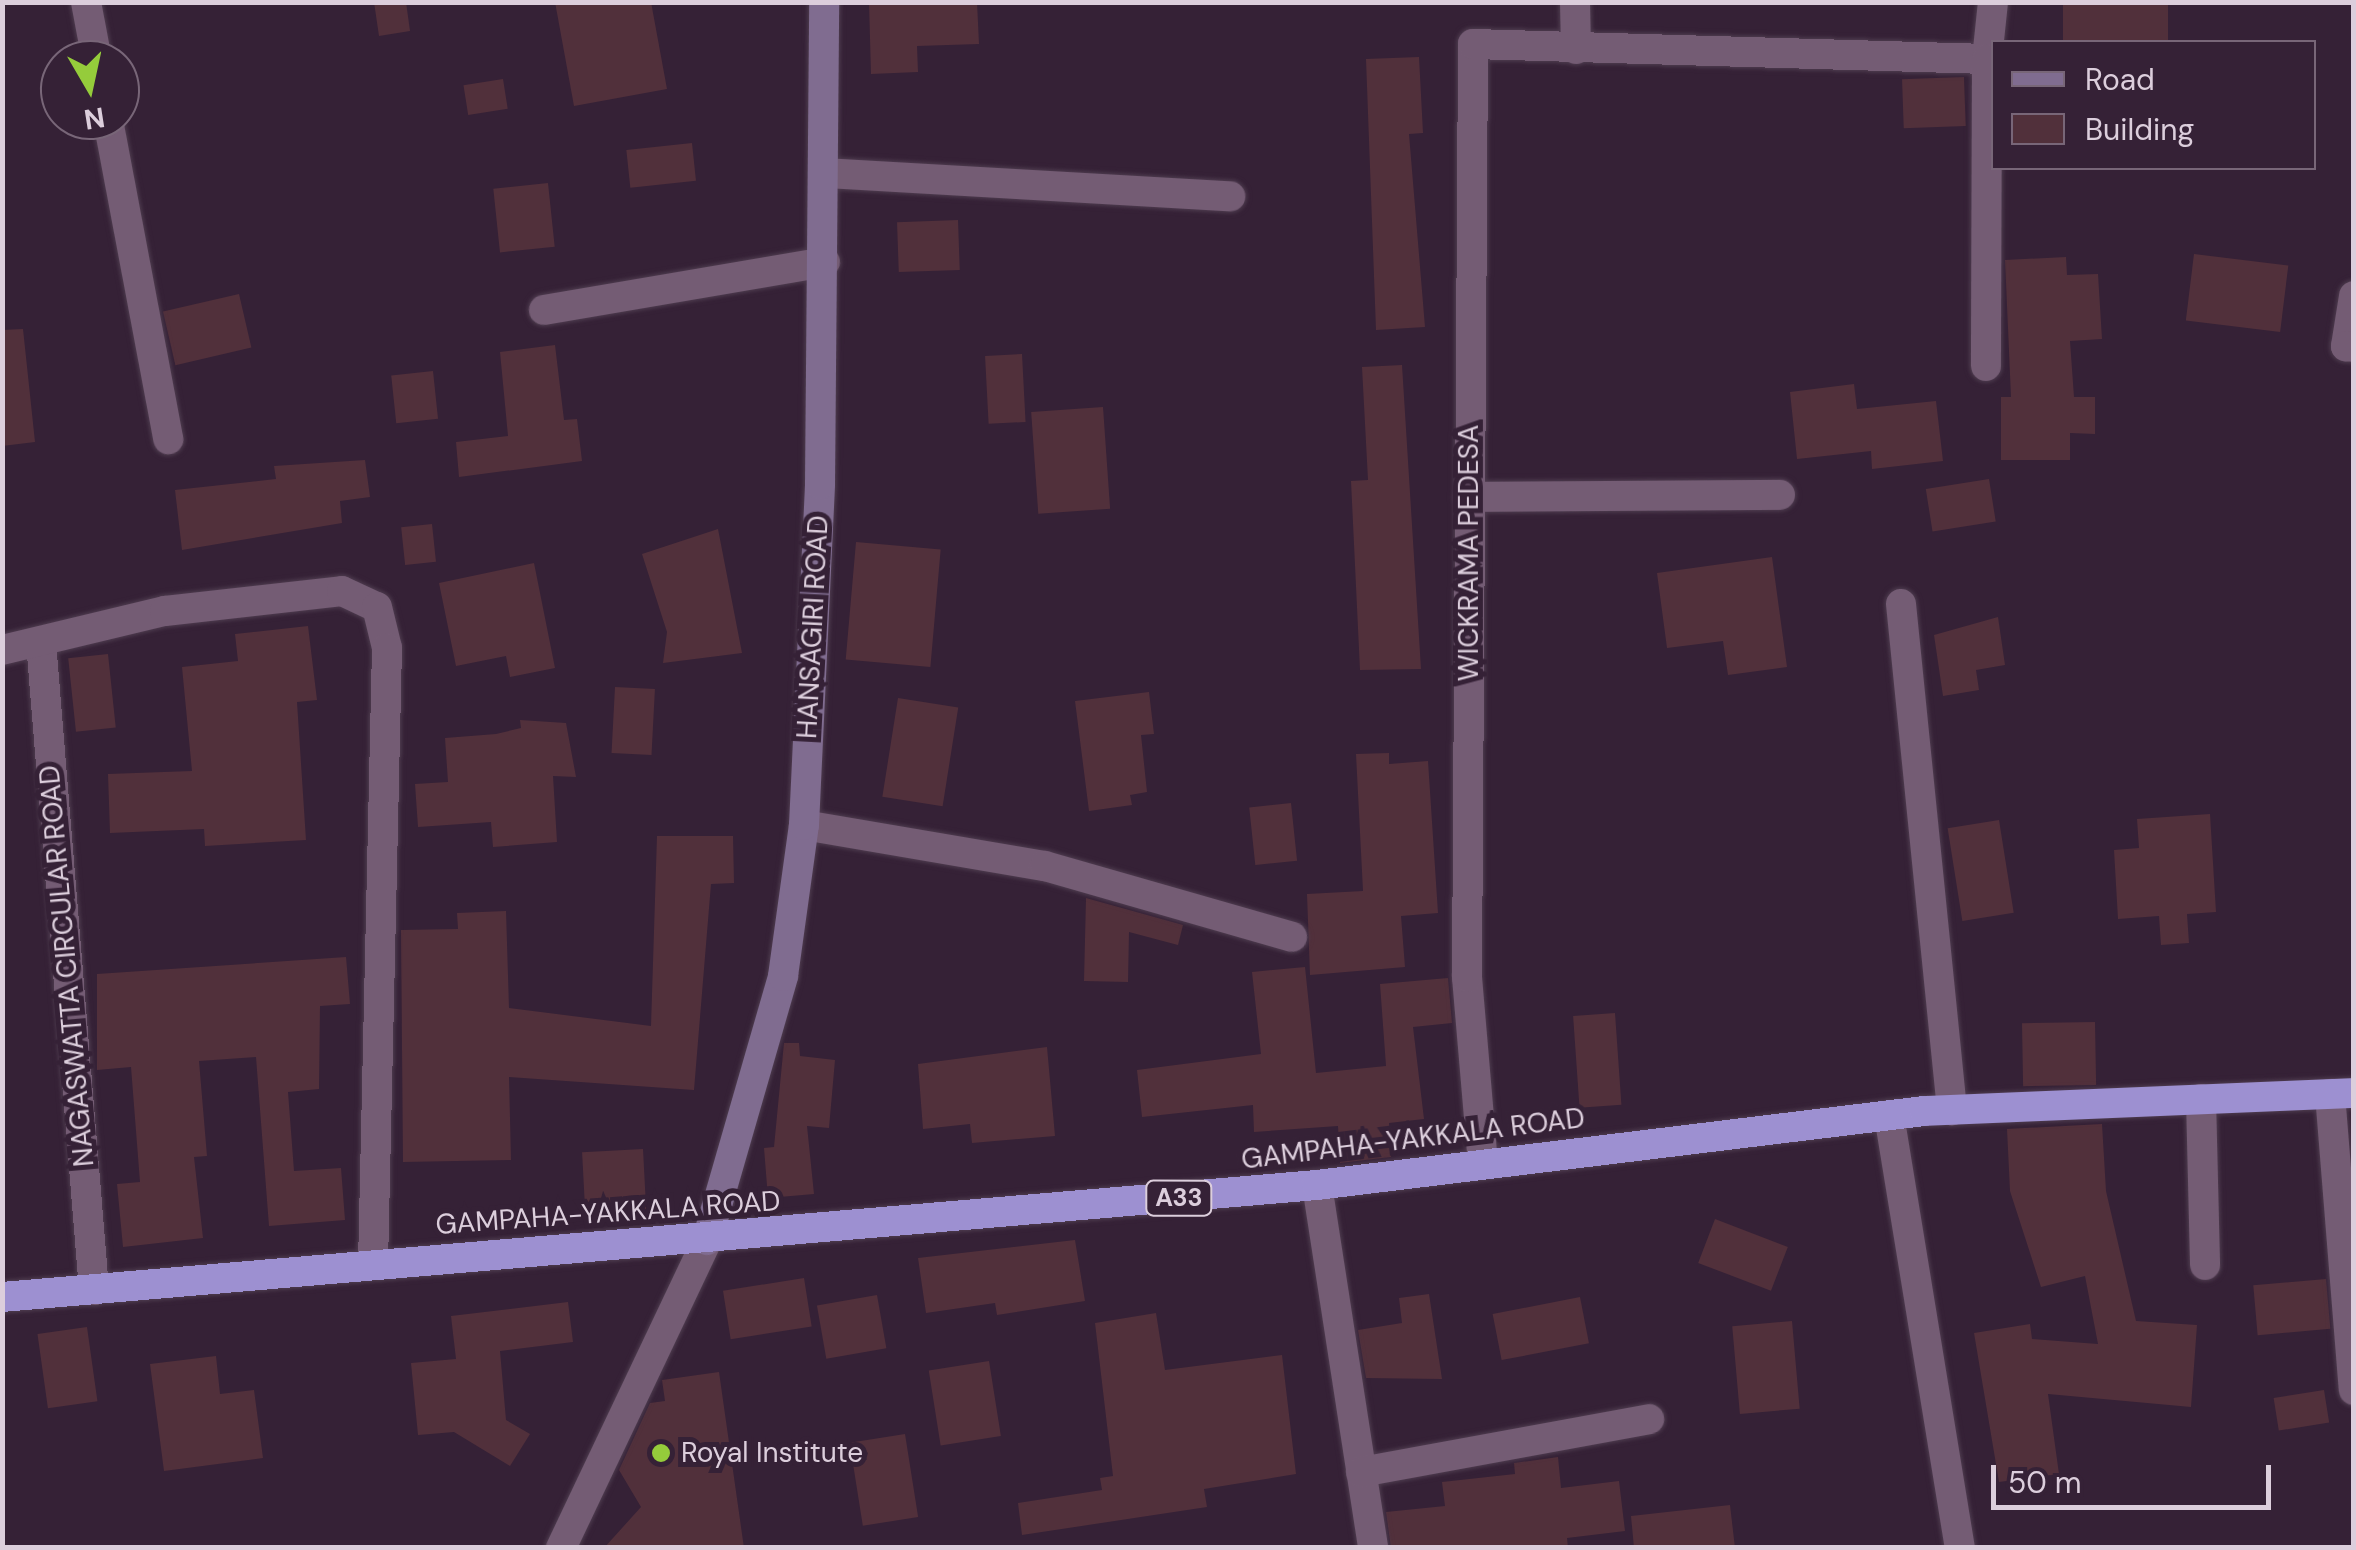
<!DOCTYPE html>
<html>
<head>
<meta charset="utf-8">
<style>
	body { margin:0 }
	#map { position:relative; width:2356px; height:1550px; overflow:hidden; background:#352136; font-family:"DM Sans",sans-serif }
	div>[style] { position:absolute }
	.building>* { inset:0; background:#51303b; transform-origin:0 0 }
	.roads { filter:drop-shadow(0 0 2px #4e3c4f) drop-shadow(0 0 2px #4e3c4f) }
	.street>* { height:30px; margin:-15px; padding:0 15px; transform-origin:15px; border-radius:15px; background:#745c74 }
	.secondary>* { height:30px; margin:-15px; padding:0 15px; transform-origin:15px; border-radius:15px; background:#806c90 }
	.highway>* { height:30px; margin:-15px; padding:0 15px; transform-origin:15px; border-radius:15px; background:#9d90d1 }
	.dots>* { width:28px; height:28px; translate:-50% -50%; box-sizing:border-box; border:5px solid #352136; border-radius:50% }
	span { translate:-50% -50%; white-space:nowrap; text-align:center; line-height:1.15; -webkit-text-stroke:10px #352136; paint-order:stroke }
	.shield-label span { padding:2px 8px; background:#352136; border:2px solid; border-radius:8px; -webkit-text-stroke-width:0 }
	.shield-label { font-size:25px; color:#dccedc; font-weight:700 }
	.street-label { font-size:28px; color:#dccedc }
	.poi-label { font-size:28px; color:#dccedc }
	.left { translate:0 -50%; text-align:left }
	.frame { position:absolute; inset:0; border:5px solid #dccedc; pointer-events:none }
	.legend { position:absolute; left:1991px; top:40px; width:325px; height:130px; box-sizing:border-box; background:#352136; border:2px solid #786678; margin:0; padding:12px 18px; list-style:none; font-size:30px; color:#dccedc }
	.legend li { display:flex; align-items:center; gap:20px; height:50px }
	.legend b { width:50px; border:2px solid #786678 }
	.north { position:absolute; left:40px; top:40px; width:100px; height:100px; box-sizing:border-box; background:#352136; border:2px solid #786678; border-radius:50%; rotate:171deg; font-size:28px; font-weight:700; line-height:40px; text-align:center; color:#dccedc }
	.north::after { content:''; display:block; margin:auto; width:35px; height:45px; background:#95cc3b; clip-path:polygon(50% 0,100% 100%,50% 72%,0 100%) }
	.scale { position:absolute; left:1991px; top:1465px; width:280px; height:45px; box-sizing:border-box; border:5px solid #dccedc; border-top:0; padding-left:12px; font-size:30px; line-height:35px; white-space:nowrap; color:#dccedc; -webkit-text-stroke:8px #352136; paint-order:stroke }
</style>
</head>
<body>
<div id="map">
	<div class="building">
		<div style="clip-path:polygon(374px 2px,406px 2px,410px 31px,379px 36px)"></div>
		<div style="clip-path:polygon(555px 2px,651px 2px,667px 89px,574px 106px)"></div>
		<div style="clip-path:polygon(869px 2px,977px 2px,979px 44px,917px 46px,918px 72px,871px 74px)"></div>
		<div style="left:2063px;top:2px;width:105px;height:41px"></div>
		<div style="clip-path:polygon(1419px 57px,1423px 133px,1409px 134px,1425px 327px,1376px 330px,1366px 59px)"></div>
		<div style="left:1964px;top:77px;width:49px;height:62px;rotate:88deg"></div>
		<div style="left:503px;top:79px;width:30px;height:40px;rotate:81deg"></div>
		<div style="left:692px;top:143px;width:38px;height:66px;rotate:84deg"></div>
		<div style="left:548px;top:183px;width:64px;height:55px;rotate:84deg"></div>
		<div style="left:958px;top:220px;width:50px;height:61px;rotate:88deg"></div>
		<div style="left:2194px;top:254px;width:95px;height:67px;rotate:7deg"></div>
		<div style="clip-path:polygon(2066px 257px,2067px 275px,2098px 274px,2102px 339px,2070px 341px,2074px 397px,2095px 397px,2095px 434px,2070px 433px,2070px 460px,2001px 460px,2001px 397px,2011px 397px,2005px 260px)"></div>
		<div style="left:239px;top:294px;width:55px;height:78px;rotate:77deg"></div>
		<div style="clip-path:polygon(23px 329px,35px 442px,2px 446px,2px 330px)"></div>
		<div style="clip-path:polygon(555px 345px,564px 420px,577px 419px,582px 461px,459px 477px,456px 442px,508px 436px,500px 352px)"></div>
		<div style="left:1022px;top:354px;width:68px;height:37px;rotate:87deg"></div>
		<div style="clip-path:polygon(1402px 365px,1421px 669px,1360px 670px,1351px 481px,1368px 480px,1362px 367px)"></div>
		<div style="left:433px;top:371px;width:48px;height:42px;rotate:84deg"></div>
		<div style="clip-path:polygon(1854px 384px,1857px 409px,1936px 401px,1943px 461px,1872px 469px,1871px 451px,1797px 459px,1790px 392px)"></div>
		<div style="left:1103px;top:407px;width:102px;height:72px;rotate:86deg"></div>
		<div style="clip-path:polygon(365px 460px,370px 497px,340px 501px,342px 523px,182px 550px,175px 490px,276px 479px,274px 466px)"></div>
		<div style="left:1989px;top:479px;width:43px;height:64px;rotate:81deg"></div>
		<div style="left:432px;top:524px;width:38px;height:31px;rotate:84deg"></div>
		<div style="clip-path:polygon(718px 529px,742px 653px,663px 663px,667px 632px,642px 554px)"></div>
		<div style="left:856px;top:542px;width:85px;height:118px;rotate:5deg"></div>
		<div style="clip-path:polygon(1772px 557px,1787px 667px,1728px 675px,1723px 641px,1667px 648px,1657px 573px)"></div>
		<div style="clip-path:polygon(534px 563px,555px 668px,510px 677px,506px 656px,456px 666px,439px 583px)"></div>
		<div style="clip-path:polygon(1998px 617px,2005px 665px,1976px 670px,1979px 690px,1943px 696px,1934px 635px)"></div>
		<div style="clip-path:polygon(308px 626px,317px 700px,297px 702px,306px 840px,205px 846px,204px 829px,110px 833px,108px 774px,192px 771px,182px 667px,238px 661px,235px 634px)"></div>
		<div style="left:108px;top:654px;width:74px;height:40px;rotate:84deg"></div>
		<div style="left:615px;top:687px;width:40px;height:66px;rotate:3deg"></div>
		<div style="clip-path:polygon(1149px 692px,1154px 734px,1141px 735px,1147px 792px,1130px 795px,1132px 805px,1089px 811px,1075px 701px)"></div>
		<div style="left:898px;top:698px;width:61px;height:100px;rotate:9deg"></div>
		<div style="clip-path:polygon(520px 720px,566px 723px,576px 777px,553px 776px,557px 842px,493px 847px,491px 822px,418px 827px,415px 784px,448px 782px,445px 738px,496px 734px,521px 728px)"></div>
		<div style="clip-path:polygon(1389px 753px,1389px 764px,1428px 761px,1438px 913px,1401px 916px,1405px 967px,1310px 975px,1307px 894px,1363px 891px,1356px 754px)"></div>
		<div style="left:1291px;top:803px;width:58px;height:42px;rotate:84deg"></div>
		<div style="clip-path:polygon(2210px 814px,2216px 912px,2187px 914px,2189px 943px,2161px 945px,2159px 916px,2118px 919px,2114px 850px,2139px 848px,2137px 819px)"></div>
		<div style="left:1999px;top:820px;width:94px;height:52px;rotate:81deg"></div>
		<div style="clip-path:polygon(657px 836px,733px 836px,734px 883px,711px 884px,694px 1090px,509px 1077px,511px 1160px,403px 1162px,401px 930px,458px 929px,457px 913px,506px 911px,509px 1008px,651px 1026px)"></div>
		<div style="clip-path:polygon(1086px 898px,1183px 925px,1178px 945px,1129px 932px,1128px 982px,1084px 981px)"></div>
		<div style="clip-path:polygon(346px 957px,350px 1004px,320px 1006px,319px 1089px,288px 1092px,294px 1171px,341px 1168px,345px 1220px,269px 1226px,256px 1057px,199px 1061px,207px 1156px,194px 1157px,203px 1238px,123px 1247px,117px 1184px,140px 1182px,131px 1067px,97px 1070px,97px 974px)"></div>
		<div style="clip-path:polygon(1305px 967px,1316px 1073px,1386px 1066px,1380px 984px,1448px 978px,1452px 1023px,1413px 1027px,1424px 1119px,1389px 1123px,1391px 1157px,1340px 1163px,1338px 1126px,1254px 1132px,1253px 1105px,1142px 1117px,1137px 1070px,1261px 1054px,1252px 972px)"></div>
		<div style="left:1615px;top:1013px;width:92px;height:42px;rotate:86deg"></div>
		<div style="left:2095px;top:1022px;width:63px;height:73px;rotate:89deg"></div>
		<div style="clip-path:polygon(784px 1043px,799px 1043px,800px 1056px,835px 1060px,829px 1128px,807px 1126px,814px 1194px,768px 1198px,764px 1148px,774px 1147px)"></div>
		<div style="clip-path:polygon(1047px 1047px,1055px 1136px,972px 1143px,970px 1124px,923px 1129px,918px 1064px)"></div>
		<div style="clip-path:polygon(2102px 1124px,2106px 1191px,2136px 1321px,2197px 1325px,2191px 1407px,2048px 1394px,2059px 1474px,1999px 1482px,1974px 1333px,2030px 1324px,2032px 1339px,2098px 1344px,2085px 1276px,2041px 1287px,2010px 1191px,2007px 1129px)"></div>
		<div style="left:643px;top:1149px;width:70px;height:61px;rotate:87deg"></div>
		<div style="left:1715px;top:1219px;width:78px;height:47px;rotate:21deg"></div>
		<div style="clip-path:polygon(1075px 1240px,1085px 1301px,997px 1315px,995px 1303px,926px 1313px,918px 1258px)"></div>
		<div style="left:804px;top:1278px;width:49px;height:82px;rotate:81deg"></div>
		<div style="left:2326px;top:1279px;width:50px;height:73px;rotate:85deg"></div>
		<div style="clip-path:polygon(1429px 1294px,1442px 1379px,1366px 1378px,1358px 1330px,1402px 1323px,1399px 1298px)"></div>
		<div style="left:877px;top:1295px;width:54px;height:61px;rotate:80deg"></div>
		<div style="left:1580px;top:1297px;width:47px;height:89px;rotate:79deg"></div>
		<div style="clip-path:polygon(568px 1302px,573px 1342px,500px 1351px,506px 1420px,530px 1434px,510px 1466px,454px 1432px,418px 1435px,411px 1363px,456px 1359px,451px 1316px)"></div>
		<div style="clip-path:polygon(1156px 1313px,1165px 1370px,1282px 1355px,1296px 1474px,1204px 1489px,1207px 1507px,1022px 1535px,1018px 1503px,1102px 1490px,1100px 1478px,1113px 1476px,1095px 1323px)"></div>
		<div style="left:1792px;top:1321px;width:88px;height:60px;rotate:85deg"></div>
		<div style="left:87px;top:1327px;width:75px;height:50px;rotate:82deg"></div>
		<div style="clip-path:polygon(216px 1356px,220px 1394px,254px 1390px,263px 1458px,164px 1471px,150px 1364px)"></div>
		<div style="left:989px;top:1361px;width:76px;height:61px;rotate:81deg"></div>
		<div style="clip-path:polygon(719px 1372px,744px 1548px,604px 1548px,641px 1507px,619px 1470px,650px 1403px,665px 1401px,662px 1380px)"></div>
		<div style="left:2324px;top:1390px;width:33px;height:51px;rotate:81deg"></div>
		<div style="left:905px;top:1434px;width:84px;height:56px;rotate:81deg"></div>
		<div style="clip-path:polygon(1558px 1457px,1561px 1488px,1619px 1481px,1625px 1531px,1567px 1538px,1568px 1548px,1391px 1548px,1386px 1512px,1445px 1506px,1442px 1482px,1515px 1474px,1514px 1463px)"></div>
		<div style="clip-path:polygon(1730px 1505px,1735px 1548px,1634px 1548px,1631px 1516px)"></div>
	</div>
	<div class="roads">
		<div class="street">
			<div style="left:86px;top:2px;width:59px;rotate:79.3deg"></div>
			<div style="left:1575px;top:2px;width:47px;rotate:88.8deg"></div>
			<div style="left:1987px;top:59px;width:57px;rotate:-84deg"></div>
			<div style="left:108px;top:120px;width:325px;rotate:79.3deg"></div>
			<div style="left:825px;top:173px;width:406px;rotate:3.3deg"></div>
			<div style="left:2354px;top:296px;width:51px;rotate:99.1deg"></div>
			<div style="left:2346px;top:346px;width:8px;rotate:7deg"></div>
			<div style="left:544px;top:310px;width:285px;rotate:-9.7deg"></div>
			<div style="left:1469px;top:497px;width:311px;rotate:-0.4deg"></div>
			<div style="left:1901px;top:604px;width:509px;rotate:84.24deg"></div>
			<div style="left:41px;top:642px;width:650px;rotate:85.32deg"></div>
			<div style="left:2px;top:650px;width:168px;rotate:-13.5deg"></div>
			<div style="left:165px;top:611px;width:178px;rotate:-6.4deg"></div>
			<div style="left:342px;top:591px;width:38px;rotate:25deg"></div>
			<div style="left:377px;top:607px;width:42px;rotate:76.3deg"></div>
			<div style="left:387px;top:648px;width:616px;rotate:91.3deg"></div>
			<div style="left:804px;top:825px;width:244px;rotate:9.7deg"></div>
			<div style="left:1045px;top:866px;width:257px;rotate:16deg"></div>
			<div style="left:2330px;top:1094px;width:297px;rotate:85.4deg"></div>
			<div style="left:2201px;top:1099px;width:166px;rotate:88.6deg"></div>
			<div style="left:1889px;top:1115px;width:439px;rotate:80.7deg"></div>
			<div style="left:1483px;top:1164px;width:188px;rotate:-94.9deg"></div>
			<div style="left:1467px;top:977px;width:933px;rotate:-89.63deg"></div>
			<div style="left:1473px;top:44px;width:514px;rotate:1.67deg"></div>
			<div style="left:1987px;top:59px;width:307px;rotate:90.2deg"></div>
			<div style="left:1317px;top:1185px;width:367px;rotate:81.2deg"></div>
			<div style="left:1361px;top:1472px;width:293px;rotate:-10.4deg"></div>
			<div style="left:561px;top:1548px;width:341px;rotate:-64.6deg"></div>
		</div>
		<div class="secondary">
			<div style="left:707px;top:1240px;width:275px;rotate:-73.9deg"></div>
			<div style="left:783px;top:976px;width:152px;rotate:-82.1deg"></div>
			<div style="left:804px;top:825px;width:341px;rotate:-87.3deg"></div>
			<div style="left:820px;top:484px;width:482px;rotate:-89.5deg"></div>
		</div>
		<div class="highway">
			<div style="left:2px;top:1297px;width:1320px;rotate:-4.87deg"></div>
			<div style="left:1317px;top:1185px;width:611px;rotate:-6.95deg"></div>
			<div style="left:1924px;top:1111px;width:430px;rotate:-2.4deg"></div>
		</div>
	</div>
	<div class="dots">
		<div style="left:661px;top:1453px;background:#95cc3b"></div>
	</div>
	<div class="shield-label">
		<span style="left:1179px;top:1198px">A33</span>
	</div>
	<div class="street-label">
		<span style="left:1469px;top:553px;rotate:-90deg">WICKRAMA PEDESA</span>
		<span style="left:813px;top:627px;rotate:-87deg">HANSAGIRI ROAD</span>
		<span style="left:67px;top:966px;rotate:-95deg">NAGASWATTA CIRCULAR ROAD</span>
		<span style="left:1413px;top:1139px;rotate:-7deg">GAMPAHA-YAKKALA ROAD</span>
		<span style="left:608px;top:1213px;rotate:-4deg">GAMPAHA-YAKKALA ROAD</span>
	</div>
	<div class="poi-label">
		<span class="left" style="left:681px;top:1453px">Royal Institute</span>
	</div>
	<div class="frame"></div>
	<ul class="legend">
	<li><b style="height:12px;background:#806c90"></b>Road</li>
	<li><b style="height:28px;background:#51303b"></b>Building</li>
	</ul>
	<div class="north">N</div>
	<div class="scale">50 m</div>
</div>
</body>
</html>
